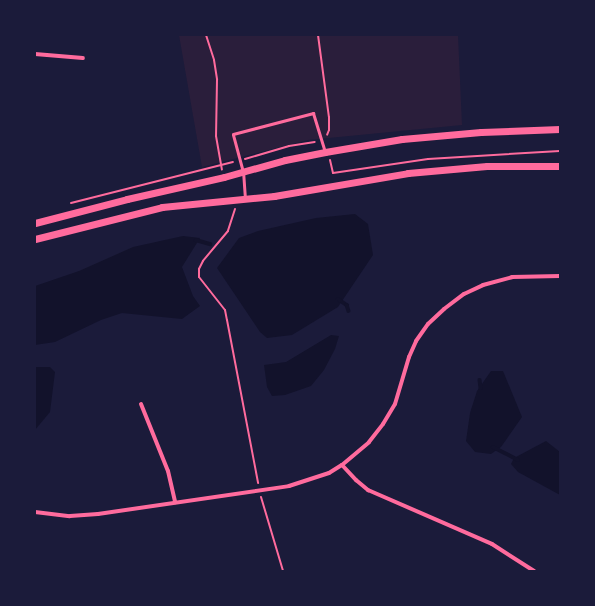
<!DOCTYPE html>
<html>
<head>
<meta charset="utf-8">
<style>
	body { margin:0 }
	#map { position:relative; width:595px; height:606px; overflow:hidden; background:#1b1b3a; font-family:"PT Serif",serif }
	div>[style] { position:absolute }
	.green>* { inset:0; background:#2a1e3b }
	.water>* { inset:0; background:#12122b }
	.stream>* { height:3.5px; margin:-1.75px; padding:0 1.75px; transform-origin:1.75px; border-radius:1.75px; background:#12122b }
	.path>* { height:2px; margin:-1px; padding:0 1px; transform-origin:1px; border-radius:1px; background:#ff6b9d }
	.service>* { height:3px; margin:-1.5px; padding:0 1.5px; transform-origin:1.5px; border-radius:1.5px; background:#ff6b9d }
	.minor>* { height:4px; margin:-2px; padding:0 2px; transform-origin:2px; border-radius:2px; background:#ff6b9d }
	.tertiary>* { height:7px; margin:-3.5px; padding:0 3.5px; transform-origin:3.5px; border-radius:3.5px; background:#ff6b9d }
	span { translate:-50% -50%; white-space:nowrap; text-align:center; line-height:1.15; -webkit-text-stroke:4px #1b1b3a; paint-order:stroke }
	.frame { position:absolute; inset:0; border:36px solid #1b1b3a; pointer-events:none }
</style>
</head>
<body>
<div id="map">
	<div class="green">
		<div style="clip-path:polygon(179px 35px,458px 35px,462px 125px,308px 140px,202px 167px)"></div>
	</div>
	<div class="water">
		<div style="clip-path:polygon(355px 214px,368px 224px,373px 255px,338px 307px,292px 335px,267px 338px,260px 332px,217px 268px,239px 238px,258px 231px,316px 218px)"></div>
		<div style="clip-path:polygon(183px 236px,200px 238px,182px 267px,193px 296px,200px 306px,182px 319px,122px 313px,101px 320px,55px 342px,35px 345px,35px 286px,79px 271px,133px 247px)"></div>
		<div style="clip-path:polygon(331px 335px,339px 336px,335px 349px,324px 370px,311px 386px,285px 395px,272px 396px,267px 387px,264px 365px,286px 362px)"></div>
		<div style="clip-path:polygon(35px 367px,50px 367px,55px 372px,50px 412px,35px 430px)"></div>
		<div style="clip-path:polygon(491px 371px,503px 371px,522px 417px,501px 447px,491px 454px,475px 452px,466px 441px,470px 413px,477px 391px)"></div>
		<div style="clip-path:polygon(546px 441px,560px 452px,560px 495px,518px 472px,511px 464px,514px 458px)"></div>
	</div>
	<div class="stream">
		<div style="left:196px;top:240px;width:15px;rotate:16deg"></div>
		<div style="left:338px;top:299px;width:11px;rotate:34deg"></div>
		<div style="left:347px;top:305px;width:6px;rotate:72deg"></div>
		<div style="left:480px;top:380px;width:8px;rotate:83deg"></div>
		<div style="left:493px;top:447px;width:28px;rotate:27deg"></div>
	</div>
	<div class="path">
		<div style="left:206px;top:35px;width:26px;rotate:72deg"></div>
		<div style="left:214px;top:60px;width:20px;rotate:81deg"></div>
		<div style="left:217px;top:80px;width:56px;rotate:91deg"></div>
		<div style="left:216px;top:136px;width:34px;rotate:80deg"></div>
		<div style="left:318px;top:35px;width:83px;rotate:82.4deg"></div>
		<div style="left:329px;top:117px;width:13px;rotate:90deg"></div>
		<div style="left:329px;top:130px;width:5px;rotate:112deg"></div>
		<div style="left:245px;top:159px;width:46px;rotate:-16.5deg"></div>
		<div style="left:289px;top:146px;width:26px;rotate:-9deg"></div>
		<div style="left:330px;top:160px;width:13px;rotate:77deg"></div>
		<div style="left:333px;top:173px;width:96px;rotate:-8.4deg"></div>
		<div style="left:428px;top:159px;width:132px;rotate:-3.5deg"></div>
		<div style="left:71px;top:203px;width:167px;rotate:-14.2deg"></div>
		<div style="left:235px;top:209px;width:23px;rotate:108deg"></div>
		<div style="left:228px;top:231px;width:39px;rotate:130deg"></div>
		<div style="left:203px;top:261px;width:9px;rotate:117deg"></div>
		<div style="left:199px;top:269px;width:8px;rotate:90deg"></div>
		<div style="left:199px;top:277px;width:42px;rotate:51.8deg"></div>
		<div style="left:225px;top:310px;width:10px;rotate:79deg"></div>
		<div style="left:227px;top:320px;width:166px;rotate:79.2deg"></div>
		<div style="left:261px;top:497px;width:77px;rotate:73.4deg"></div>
	</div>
	<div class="service">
		<div style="left:245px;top:199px;width:27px;rotate:-94deg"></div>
		<div style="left:243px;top:172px;width:39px;rotate:-105deg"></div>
		<div style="left:233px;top:134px;width:83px;rotate:-14.7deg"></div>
		<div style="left:313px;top:113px;width:41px;rotate:72.9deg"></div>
	</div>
	<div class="minor">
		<div style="left:35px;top:54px;width:48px;rotate:4.8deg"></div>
		<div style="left:141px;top:404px;width:72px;rotate:68.1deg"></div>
		<div style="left:168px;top:471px;width:32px;rotate:77deg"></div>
		<div style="left:342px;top:465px;width:21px;rotate:47deg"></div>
		<div style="left:356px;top:480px;width:16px;rotate:40deg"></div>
		<div style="left:368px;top:490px;width:135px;rotate:23.5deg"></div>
		<div style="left:492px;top:544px;width:50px;rotate:32.7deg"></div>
		<div style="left:35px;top:512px;width:35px;rotate:7deg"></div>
		<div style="left:70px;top:516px;width:28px;rotate:-4deg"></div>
		<div style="left:98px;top:514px;width:193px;rotate:-8.3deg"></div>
		<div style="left:289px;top:486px;width:42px;rotate:-18deg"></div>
		<div style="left:329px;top:473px;width:15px;rotate:-32deg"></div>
		<div style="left:342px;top:465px;width:35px;rotate:-40deg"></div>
		<div style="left:369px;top:442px;width:23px;rotate:-52deg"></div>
		<div style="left:383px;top:424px;width:23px;rotate:-59deg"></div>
		<div style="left:395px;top:404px;width:49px;rotate:-73.4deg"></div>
		<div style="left:409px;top:357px;width:17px;rotate:-66deg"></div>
		<div style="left:416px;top:341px;width:21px;rotate:-55deg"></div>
		<div style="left:428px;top:324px;width:22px;rotate:-43deg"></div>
		<div style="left:444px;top:309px;width:25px;rotate:-37deg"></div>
		<div style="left:464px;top:294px;width:21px;rotate:-25deg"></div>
		<div style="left:483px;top:285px;width:30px;rotate:-15deg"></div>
		<div style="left:512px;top:277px;width:48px;rotate:-1.2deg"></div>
	</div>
	<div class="tertiary">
		<div style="left:35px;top:223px;width:95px;rotate:-14.6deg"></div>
		<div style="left:127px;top:199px;width:99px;rotate:-12.8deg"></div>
		<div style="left:224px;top:177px;width:63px;rotate:-15.6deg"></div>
		<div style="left:285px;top:160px;width:41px;rotate:-11.3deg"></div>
		<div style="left:325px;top:152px;width:78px;rotate:-9.6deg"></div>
		<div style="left:402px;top:139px;width:79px;rotate:-5.1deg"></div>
		<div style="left:481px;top:132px;width:79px;rotate:-2.2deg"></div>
		<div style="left:35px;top:239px;width:131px;rotate:-14.1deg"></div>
		<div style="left:162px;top:207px;width:113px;rotate:-5.6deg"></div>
		<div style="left:274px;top:196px;width:136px;rotate:-9.7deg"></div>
		<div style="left:408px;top:173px;width:79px;rotate:-5.1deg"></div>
		<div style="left:487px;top:166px;width:73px"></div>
	</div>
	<div class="frame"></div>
</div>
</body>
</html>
